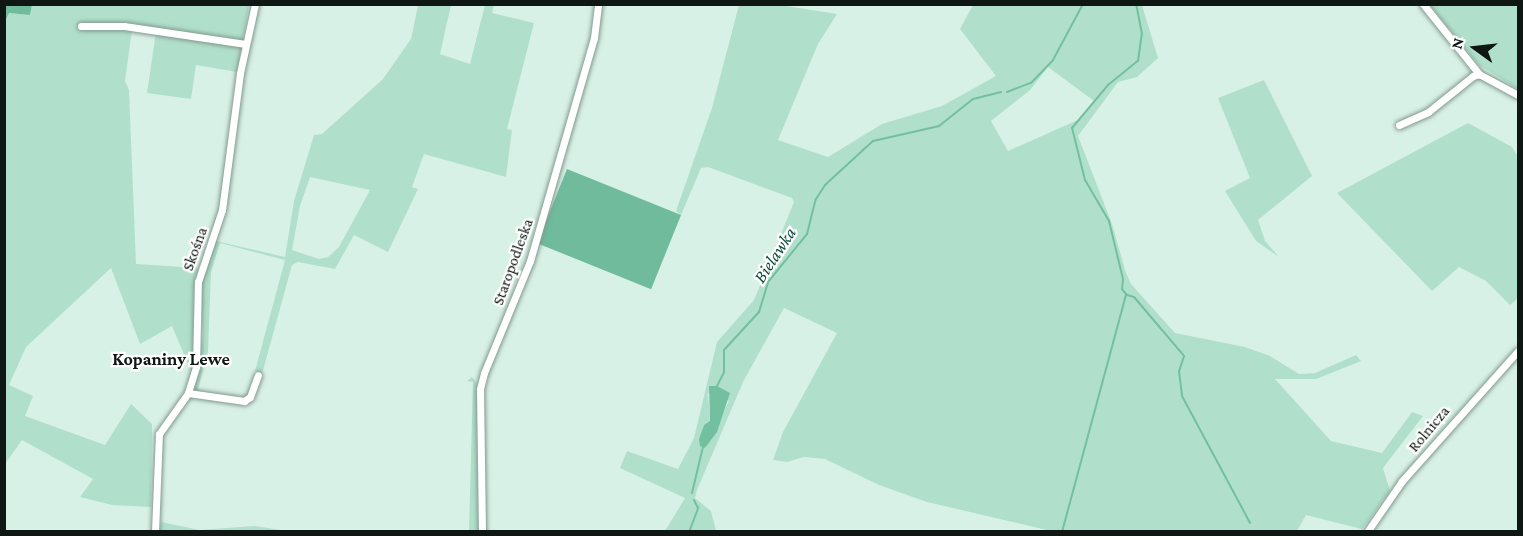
<!DOCTYPE html>
<html>
<head>
<meta charset="utf-8">
<style>
	body { margin:0 }
	#map { position:relative; width:1523px; height:536px; overflow:hidden; background:#d8f1e6; font-family:"Crimson Pro",serif }
	div>[style] { position:absolute }
	.green>* { inset:0; background:#b0e0cb }
	.forest>* { inset:0; background:#6fbb9c; transform-origin:0 0 }
	.water>* { inset:0; background:#73c0a1 }
	.stream>* { height:2px; margin:-1px; padding:0 1px; transform-origin:1px; border-radius:1px; background:#73c0a1 }
	.roads { filter:drop-shadow(0 0 2px #82998f) drop-shadow(0 0 2px #82998f) }
	.street>* { height:7px; margin:-3.5px; padding:0 3.5px; transform-origin:3.5px; border-radius:3.5px; background:#fff }
	span { translate:-50% -50%; white-space:nowrap; text-align:center; line-height:1.15; -webkit-text-stroke:4.5px #fff; paint-order:stroke }
	.street-label { font-size:16px; color:#0e1713 }
	.water-label { font-size:18px; color:#094b36; font-style:italic }
	.neighbourhood-label { font-size:18px; color:#0e1713; font-weight:700 }
	.frame { position:absolute; inset:0; border:6px solid #0e1713; pointer-events:none }
	.north { position:absolute; left:1445px; top:18px; width:60px; height:60px; -webkit-text-stroke:4px #fff; paint-order:stroke; rotate:285deg; font-size:16px; font-weight:700; line-height:24px; text-align:center; color:#0e1713 }
	.north::after { content:''; display:block; margin:auto; width:21px; height:27px; background:#0e1713; clip-path:polygon(50% 0,100% 100%,50% 72%,0 100%) }
</style>
</head>
<body>
<div id="map">
	<div class="green">
		<div style="clip-path:polygon(32px 5px,249px 5px,237px 72px,196px 65px,191px 99px,147px 93px,156px 32px,132px 30px,125px 81px,129px 90px,136px 264px,198px 268px,193px 368px,191px 371px,172px 326px,140px 344px,111px 268px,26px 347px,9px 385px,33px 396px,25px 416px,105px 445px,131px 404px,152px 424px,151px 507px,112px 505px,80px 497px,93px 479px,22px 440px,5px 464px,4px 21px,9px 13px,30px 15px)"></div>
		<div style="clip-path:polygon(evenodd,418px 5px,451px 5px,440px 54px,470px 64px,485px 5px,494px 5px,492px 13px,534px 23px,507px 129px,512px 130px,506px 177px,424px 154px,412px 187px,418px 189px,388px 252px,354px 235px,335px 269px,298px 262px,292px 265px,262px 374px,255px 371px,285px 260px,220px 243px,211px 272px,208px 352px,198px 389px,202px 392px,193px 390px,203px 335px,201px 282px,216px 241px,285px 257px,294px 201px,314px 135px,322px 134px,383px 79px,411px 39px,418px 5px,310px 177px,370px 190px,339px 247px,328px 257px,319px 259px,292px 250px,300px 206px,310px 177px)"></div>
		<div style="clip-path:polygon(evenodd,739px 5px,780px 5px,837px 14px,818px 44px,778px 140px,828px 157px,882px 124px,942px 106px,996px 76px,960px 29px,973px 5px,1142px 5px,1158px 58px,1137px 77px,1118px 82px,1078px 136px,1112px 224px,1126px 273px,1131px 284px,1175px 333px,1245px 347px,1270px 356px,1299px 374px,1315px 373px,1356px 355px,1361px 361px,1316px 379px,1275px 379px,1331px 441px,1382px 453px,1412px 412px,1423px 416px,1383px 468px,1390px 491px,1362px 529px,1306px 515px,1297px 531px,1051px 531px,927px 502px,879px 485px,825px 459px,804px 457px,787px 462px,773px 460px,783px 432px,837px 333px,784px 308px,743px 382px,697px 490px,695px 498px,711px 511px,716px 531px,665px 531px,685px 498px,620px 468px,627px 451px,678px 469px,694px 438px,717px 342px,754px 300px,794px 202px,792px 198px,708px 167px,701px 168px,681px 215px,676px 211px,712px 108px,739px 5px,1048px 67px,1094px 101px,1080px 119px,1008px 151px,991px 121px,1030px 90px,1048px 67px,739px 5px,708px 393px,729px 401px,705px 448px,700px 439px,704px 425px,710px 422px,708px 393px)"></div>
		<div style="clip-path:polygon(1430px 5px,1518px 5px,1518px 89px,1479px 65px)"></div>
		<div style="clip-path:polygon(1264px 80px,1312px 176px,1258px 220px,1265px 241px,1279px 257px,1256px 241px,1225px 191px,1250px 178px,1218px 98px)"></div>
		<div style="clip-path:polygon(1468px 123px,1512px 147px,1518px 157px,1518px 298px,1510px 305px,1486px 281px,1459px 267px,1432px 291px,1337px 193px)"></div>
		<div style="clip-path:polygon(472px 377px,477px 383px,478px 531px,469px 530px,473px 382px,467px 381px)"></div>
		<div style="clip-path:polygon(161px 522px,200px 530px,254px 526px,289px 531px,160px 531px)"></div>
	</div>
	<div class="forest">
		<div style="clip-path:polygon(5px 4px,32px 5px,30px 15px,9px 13px,5px 21px)"></div>
		<div style="left:567px;top:169px;width:123px;height:80px;rotate:22deg"></div>
	</div>
	<div class="water">
		<div style="clip-path:polygon(709px 386px,717px 386px,730px 393px,717px 432px,705px 448px,700px 446px,699px 439px,704px 425px,710px 421px)"></div>
	</div>
	<div class="stream">
		<div style="left:4px;top:16px;width:15px;rotate:-53deg"></div>
		<div style="left:1007px;top:92px;width:26px;rotate:-21deg"></div>
		<div style="left:1031px;top:83px;width:32px;rotate:-46deg"></div>
		<div style="left:1053px;top:60px;width:64px;rotate:-61.8deg"></div>
		<div style="left:1127px;top:295px;width:7px;rotate:16deg"></div>
		<div style="left:1134px;top:297px;width:77px;rotate:49.7deg"></div>
		<div style="left:1184px;top:356px;width:16px;rotate:108deg"></div>
		<div style="left:1179px;top:371px;width:25px;rotate:83deg"></div>
		<div style="left:1182px;top:396px;width:144px;rotate:61.8deg"></div>
		<div style="left:717px;top:386px;width:16px;rotate:-63deg"></div>
		<div style="left:724px;top:372px;width:22px;rotate:-90deg"></div>
		<div style="left:724px;top:350px;width:52px;rotate:-47.4deg"></div>
		<div style="left:759px;top:312px;width:31px;rotate:-73deg"></div>
		<div style="left:768px;top:282px;width:62px;rotate:-50.9deg"></div>
		<div style="left:807px;top:234px;width:36px;rotate:-76deg"></div>
		<div style="left:816px;top:199px;width:17px;rotate:-57deg"></div>
		<div style="left:825px;top:185px;width:65px;rotate:-42.5deg"></div>
		<div style="left:873px;top:141px;width:68px;rotate:-12.8deg"></div>
		<div style="left:939px;top:126px;width:43px;rotate:-38.5deg"></div>
		<div style="left:973px;top:99px;width:29px;rotate:-14deg"></div>
		<div style="left:692px;top:493px;width:47px;rotate:-76.6deg"></div>
		<div style="left:689px;top:532px;width:26px;rotate:-69deg"></div>
		<div style="left:698px;top:508px;width:9px;rotate:-117deg"></div>
		<div style="left:1062px;top:532px;width:246px;rotate:-74.9deg"></div>
		<div style="left:1126px;top:294px;width:6px;rotate:-129deg"></div>
		<div style="left:1122px;top:289px;width:10px;rotate:-84deg"></div>
		<div style="left:1123px;top:279px;width:60px;rotate:-103.6deg"></div>
		<div style="left:1109px;top:221px;width:48px;rotate:-120.3deg"></div>
		<div style="left:1085px;top:180px;width:54px;rotate:-104deg"></div>
		<div style="left:1072px;top:128px;width:56px;rotate:-50.1deg"></div>
		<div style="left:1108px;top:85px;width:38px;rotate:-39deg"></div>
		<div style="left:1138px;top:61px;width:27px;rotate:-82deg"></div>
		<div style="left:1142px;top:34px;width:31px;rotate:-101deg"></div>
	</div>
	<div class="roads">
		<div class="street">
			<div style="left:1423px;top:4px;width:90px;rotate:51.3deg"></div>
			<div style="left:81px;top:26px;width:43px"></div>
			<div style="left:124px;top:26px;width:123px;rotate:8.4deg"></div>
			<div style="left:1399px;top:125px;width:32px;rotate:-24deg"></div>
			<div style="left:1428px;top:112px;width:58px;rotate:-38.7deg"></div>
			<div style="left:1473px;top:76px;width:6px;rotate:-18deg"></div>
			<div style="left:1479px;top:74px;width:44px;rotate:28.3deg"></div>
			<div style="left:188px;top:393px;width:57px;rotate:8.1deg"></div>
			<div style="left:244px;top:401px;width:7px;rotate:-34deg"></div>
			<div style="left:250px;top:397px;width:23px;rotate:-70deg"></div>
			<div style="left:155px;top:532px;width:98px;rotate:-87.7deg"></div>
			<div style="left:159px;top:434px;width:50px;rotate:-54.7deg"></div>
			<div style="left:188px;top:393px;width:27px;rotate:-73deg"></div>
			<div style="left:196px;top:367px;width:85px;rotate:-88.7deg"></div>
			<div style="left:198px;top:282px;width:76px;rotate:-71.6deg"></div>
			<div style="left:222px;top:210px;width:138px;rotate:-82.5deg"></div>
			<div style="left:240px;top:73px;width:71px;rotate:-77.7deg"></div>
			<div style="left:482px;top:532px;width:143px;rotate:-90.8deg"></div>
			<div style="left:480px;top:389px;width:16px;rotate:-76deg"></div>
			<div style="left:484px;top:373px;width:121px;rotate:-67.7deg"></div>
			<div style="left:530px;top:261px;width:232px;rotate:-74deg"></div>
			<div style="left:594px;top:38px;width:34px;rotate:-83deg"></div>
			<div style="left:1367px;top:532px;width:62px;rotate:-55.5deg"></div>
			<div style="left:1402px;top:481px;width:174px;rotate:-48.3deg"></div>
		</div>
	</div>
	<div class="street-label">
		<span style="left:195px;top:249px;rotate:-70deg">Skośna</span>
		<span style="left:513px;top:262px;rotate:-70deg">Staropodleska</span>
		<span style="left:1429px;top:429px;rotate:-50deg">Rolnicza</span>
	</div>
	<div class="water-label">
		<span style="left:775px;top:255px;rotate:-57deg">Bielawka</span>
	</div>
	<div class="neighbourhood-label">
		<span style="left:171px;top:359px">Kopaniny Lewe</span>
	</div>
	<div class="frame"></div>
	<div class="north">N</div>
</div>
</body>
</html>
